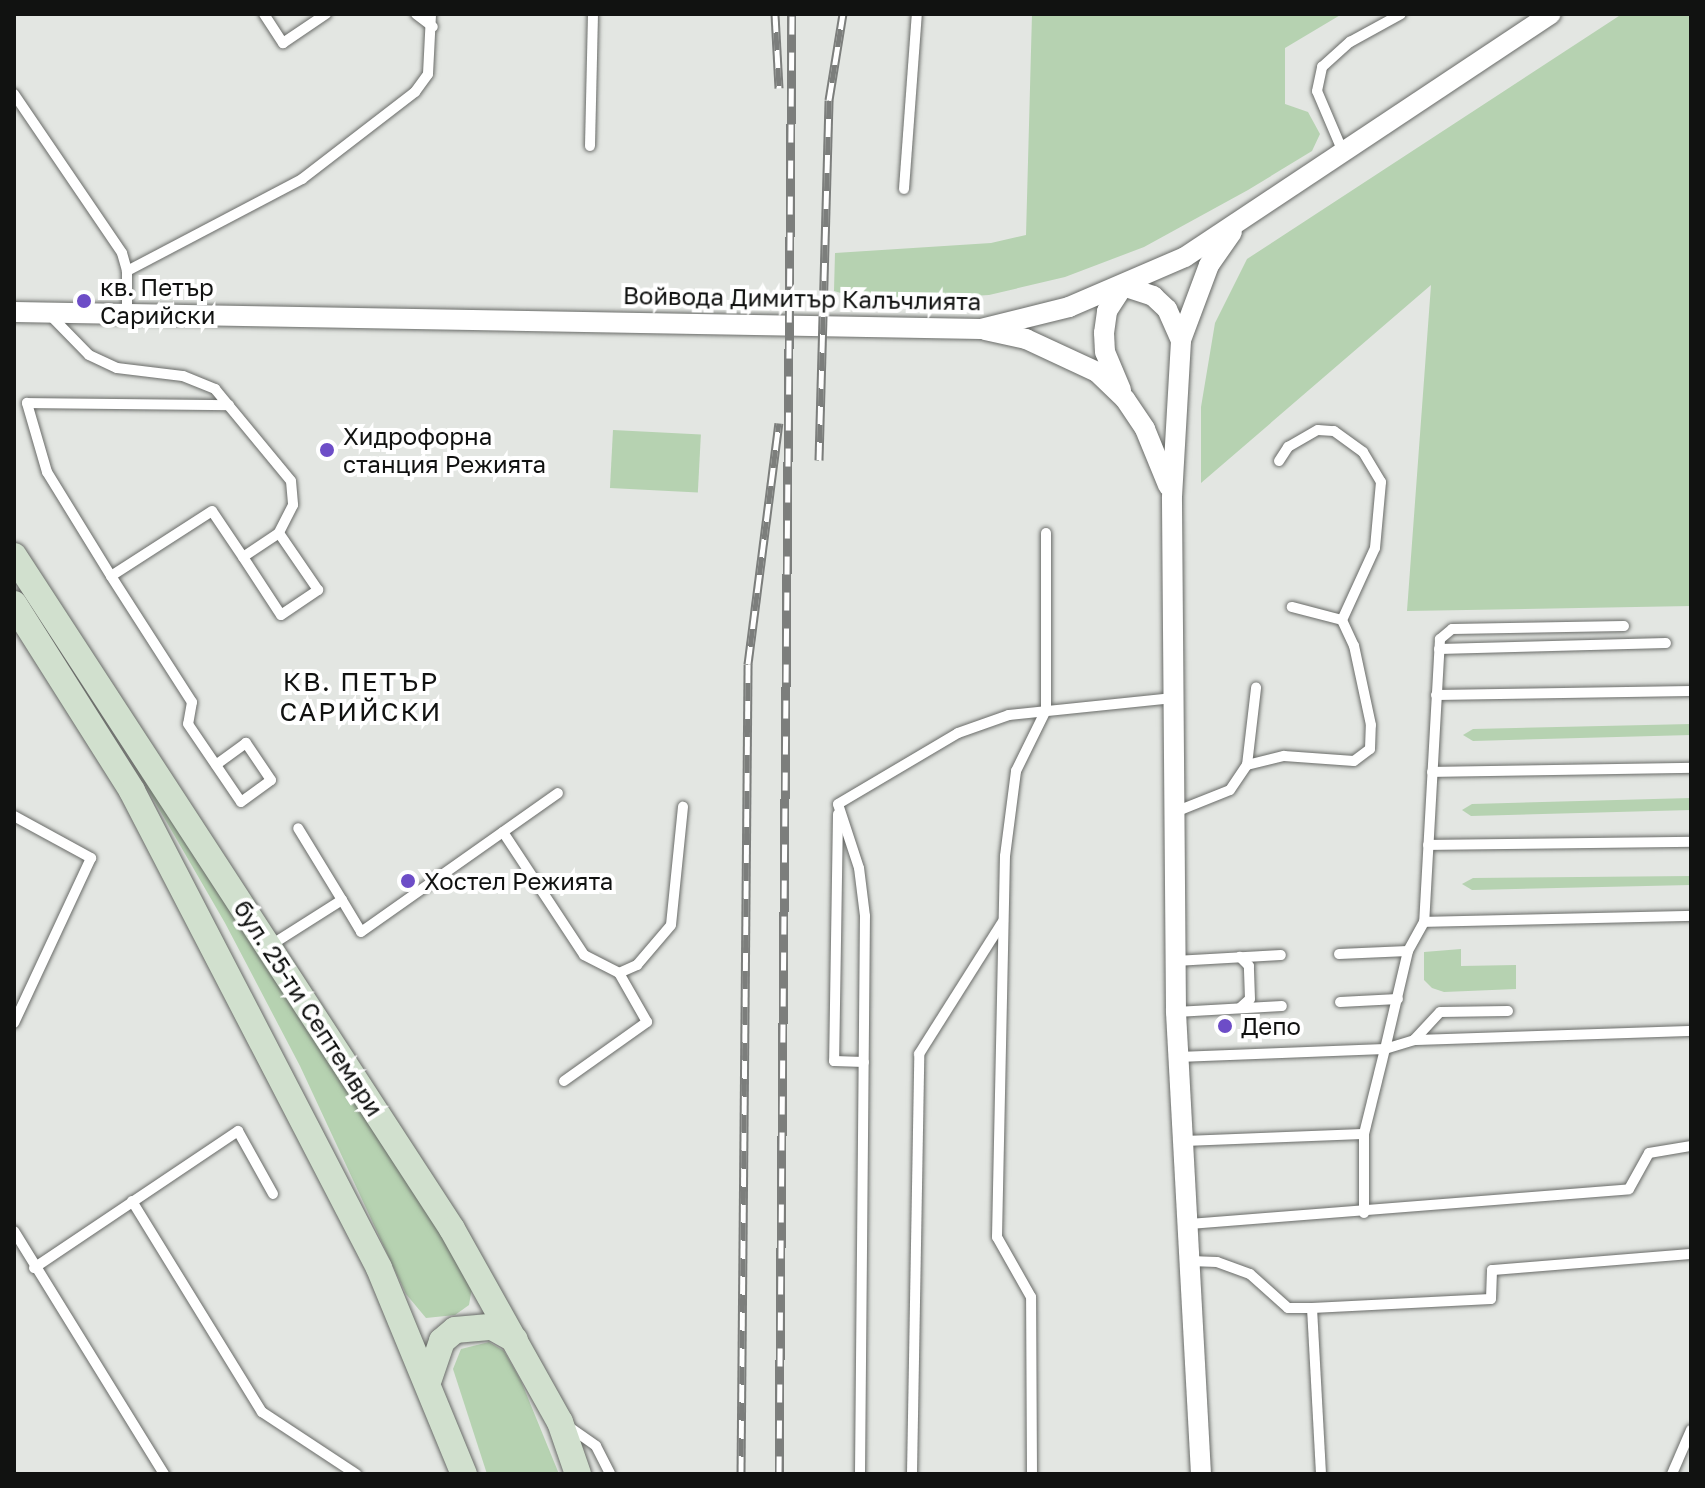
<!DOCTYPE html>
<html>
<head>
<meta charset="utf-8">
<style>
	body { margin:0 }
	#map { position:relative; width:1705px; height:1488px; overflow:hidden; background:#e3e6e2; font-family:"Golos Text",sans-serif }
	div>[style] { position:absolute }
	.green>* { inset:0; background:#b6d2b1; transform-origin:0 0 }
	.roads { filter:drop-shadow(0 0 2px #696b68) drop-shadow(0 0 2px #696b68) }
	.lane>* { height:10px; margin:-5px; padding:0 5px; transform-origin:5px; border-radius:5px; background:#fff }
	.street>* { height:20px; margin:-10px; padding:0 10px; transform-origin:10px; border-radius:10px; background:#fff }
	.secondary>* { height:26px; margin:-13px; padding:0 13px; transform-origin:13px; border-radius:13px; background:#d1e0ce }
	.rail>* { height:9px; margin-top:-4.5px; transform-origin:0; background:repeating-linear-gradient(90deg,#fff 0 18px,#7c7e7c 0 36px); box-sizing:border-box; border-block:2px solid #7c7e7c }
	.dots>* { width:22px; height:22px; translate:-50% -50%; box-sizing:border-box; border:4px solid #fff; border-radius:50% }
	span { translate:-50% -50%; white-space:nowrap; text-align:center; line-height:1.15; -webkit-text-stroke:8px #fff; paint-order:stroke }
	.poi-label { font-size:24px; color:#111211 }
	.left { translate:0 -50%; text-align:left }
	.street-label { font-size:24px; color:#111211 }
	.neighbourhood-label { font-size:26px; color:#111211; letter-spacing:2px }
	.frame { position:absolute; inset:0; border:16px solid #111211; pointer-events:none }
</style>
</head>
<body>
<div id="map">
	<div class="green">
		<div style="clip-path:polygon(1032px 14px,1342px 14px,1285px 48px,1285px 104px,1308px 112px,1320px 134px,1312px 151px,1248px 190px,1144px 247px,1065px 277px,989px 295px,871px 302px,834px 291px,835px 253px,991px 243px,1026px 235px)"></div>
		<div style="clip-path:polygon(1622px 14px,1691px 14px,1691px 606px,1407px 611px,1431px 285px,1201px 483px,1201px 407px,1215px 323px,1247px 259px)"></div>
		<div style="left:613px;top:430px;width:88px;height:58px;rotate:3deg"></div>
		<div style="clip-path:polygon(107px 719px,473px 1282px,469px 1305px,455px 1315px,426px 1318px,406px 1294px,300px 1066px,225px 923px)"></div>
		<div style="clip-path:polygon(1691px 724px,1691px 735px,1473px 741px,1463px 735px,1473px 729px)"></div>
		<div style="clip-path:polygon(1691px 798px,1691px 810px,1471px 816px,1462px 810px,1472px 804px)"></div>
		<div style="clip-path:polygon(1691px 876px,1691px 885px,1472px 890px,1462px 884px,1473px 878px)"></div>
		<div style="clip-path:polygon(1461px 949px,1461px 966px,1516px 965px,1516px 989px,1444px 992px,1432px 988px,1424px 980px,1424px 952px)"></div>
		<div style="clip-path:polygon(489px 1342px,504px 1351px,521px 1381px,559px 1474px,487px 1474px,453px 1369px,461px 1349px)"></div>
	</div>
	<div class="roads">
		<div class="lane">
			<div style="left:264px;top:14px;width:35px;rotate:57deg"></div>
			<div style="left:283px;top:43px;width:52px;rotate:-34deg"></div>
			<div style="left:416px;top:14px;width:21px;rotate:37deg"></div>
			<div style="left:14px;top:94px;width:192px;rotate:55.8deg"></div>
			<div style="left:122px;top:253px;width:19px;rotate:74deg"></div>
			<div style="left:590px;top:146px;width:132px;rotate:-88.7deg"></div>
			<div style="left:1343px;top:152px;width:66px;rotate:-113.1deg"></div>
			<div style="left:1317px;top:91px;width:25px;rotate:-78deg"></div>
			<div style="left:1322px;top:67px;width:38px;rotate:-42deg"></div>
			<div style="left:1350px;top:42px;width:58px;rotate:-28.8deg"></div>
			<div style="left:904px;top:189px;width:175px;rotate:-85.8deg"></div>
			<div style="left:49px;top:314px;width:57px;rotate:45.7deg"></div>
			<div style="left:89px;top:355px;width:31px;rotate:25deg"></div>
			<div style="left:117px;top:368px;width:66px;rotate:6.9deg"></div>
			<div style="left:183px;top:376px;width:35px;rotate:22deg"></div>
			<div style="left:215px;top:389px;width:119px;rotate:50.4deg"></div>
			<div style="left:291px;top:481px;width:24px;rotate:85deg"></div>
			<div style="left:293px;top:505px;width:31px;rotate:117deg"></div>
			<div style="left:279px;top:533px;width:43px;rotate:146.3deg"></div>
			<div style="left:243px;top:557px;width:55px;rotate:-124deg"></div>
			<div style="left:212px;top:511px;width:120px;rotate:147.2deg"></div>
			<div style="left:111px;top:576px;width:150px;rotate:57.3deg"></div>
			<div style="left:192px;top:702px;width:22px;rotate:100deg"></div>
			<div style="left:188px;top:724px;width:94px;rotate:55.8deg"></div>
			<div style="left:241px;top:802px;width:37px;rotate:-36deg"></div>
			<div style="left:271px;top:780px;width:45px;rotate:-124deg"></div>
			<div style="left:246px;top:743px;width:37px;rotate:144deg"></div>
			<div style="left:127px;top:314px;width:43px;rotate:-90deg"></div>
			<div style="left:127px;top:271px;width:198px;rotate:-27.7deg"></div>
			<div style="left:302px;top:179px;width:143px;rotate:-37.6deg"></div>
			<div style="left:415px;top:92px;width:22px;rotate:-54deg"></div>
			<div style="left:428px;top:74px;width:60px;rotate:-87.1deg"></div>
			<div style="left:1279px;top:461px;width:17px;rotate:-57deg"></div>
			<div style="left:1288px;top:447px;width:34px;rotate:-30deg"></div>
			<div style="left:1318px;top:430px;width:16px;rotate:4deg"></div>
			<div style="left:1334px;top:431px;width:36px;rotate:36deg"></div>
			<div style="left:1363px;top:452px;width:35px;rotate:59deg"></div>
			<div style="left:1381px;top:482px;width:66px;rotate:95.2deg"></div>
			<div style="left:1375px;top:548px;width:79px;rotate:114.6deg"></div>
			<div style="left:243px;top:557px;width:69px;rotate:56.8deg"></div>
			<div style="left:281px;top:615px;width:45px;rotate:-34deg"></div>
			<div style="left:318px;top:590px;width:69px;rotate:-124.4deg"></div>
			<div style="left:111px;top:576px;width:122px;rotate:-121.6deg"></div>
			<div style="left:47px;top:472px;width:72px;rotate:-106.2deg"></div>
			<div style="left:27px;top:403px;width:202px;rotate:0.6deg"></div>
			<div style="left:1624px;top:626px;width:172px;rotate:179deg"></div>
			<div style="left:1452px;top:629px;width:16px;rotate:140deg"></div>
			<div style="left:1440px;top:639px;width:283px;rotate:93.2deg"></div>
			<div style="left:1424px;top:922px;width:33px;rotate:119deg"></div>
			<div style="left:1408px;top:951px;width:101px;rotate:103.2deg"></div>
			<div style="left:1385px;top:1049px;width:30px;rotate:-17deg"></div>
			<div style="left:1414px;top:1040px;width:277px;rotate:-1.9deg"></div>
			<div style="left:1439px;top:649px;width:227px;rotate:-1.5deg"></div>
			<div style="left:1436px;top:695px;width:255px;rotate:-0.9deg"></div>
			<div style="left:1247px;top:765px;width:38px;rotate:-14deg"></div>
			<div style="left:1284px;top:756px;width:70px;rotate:4.1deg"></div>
			<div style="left:1354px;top:761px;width:20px;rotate:-37deg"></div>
			<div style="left:1370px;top:749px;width:24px;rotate:-88deg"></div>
			<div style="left:1371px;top:725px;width:81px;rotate:-102.1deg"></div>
			<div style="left:1354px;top:646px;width:29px;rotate:-115deg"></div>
			<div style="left:1342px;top:620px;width:52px;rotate:-165.4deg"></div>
			<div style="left:1432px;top:772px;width:259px;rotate:-0.9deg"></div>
			<div style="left:1175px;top:812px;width:59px;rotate:-21.8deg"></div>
			<div style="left:1230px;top:790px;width:30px;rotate:-56deg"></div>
			<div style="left:1247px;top:765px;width:78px;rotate:-83.3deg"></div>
			<div style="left:838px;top:814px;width:247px;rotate:90.9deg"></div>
			<div style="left:834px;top:1061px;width:30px;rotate:2deg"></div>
			<div style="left:14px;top:816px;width:88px;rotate:28.6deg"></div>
			<div style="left:91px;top:858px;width:182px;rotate:115deg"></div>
			<div style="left:503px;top:832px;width:147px;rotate:56.6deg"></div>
			<div style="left:584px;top:955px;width:39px;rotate:27deg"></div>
			<div style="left:619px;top:973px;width:20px;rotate:-24deg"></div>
			<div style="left:637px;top:965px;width:52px;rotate:-49.6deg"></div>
			<div style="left:671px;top:925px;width:119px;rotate:-84.2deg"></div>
			<div style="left:1428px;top:845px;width:263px;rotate:-0.7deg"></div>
			<div style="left:342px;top:900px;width:37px;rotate:59deg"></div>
			<div style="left:361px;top:932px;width:241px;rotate:-35.2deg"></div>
			<div style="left:1424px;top:922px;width:267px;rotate:-1.3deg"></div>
			<div style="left:271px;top:945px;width:84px;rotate:-32.4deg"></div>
			<div style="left:342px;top:900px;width:84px;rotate:-121.4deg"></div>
			<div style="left:1339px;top:954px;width:69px;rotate:-2.5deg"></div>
			<div style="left:1175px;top:961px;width:106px;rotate:-3.2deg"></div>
			<div style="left:1340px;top:1002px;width:58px;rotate:-3deg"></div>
			<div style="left:1240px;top:1008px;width:13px;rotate:-42deg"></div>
			<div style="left:1250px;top:999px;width:33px;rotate:-92deg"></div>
			<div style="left:1249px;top:966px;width:13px;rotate:-135deg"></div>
			<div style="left:1176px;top:1012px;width:106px;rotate:-3.2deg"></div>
			<div style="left:1414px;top:1040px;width:38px;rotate:-47deg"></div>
			<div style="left:1440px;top:1012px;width:68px;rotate:-0.8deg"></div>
			<div style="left:1178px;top:1057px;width:207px;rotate:-2.2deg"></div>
			<div style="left:1385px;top:1049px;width:88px;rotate:103.9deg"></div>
			<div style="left:564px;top:1081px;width:102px;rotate:-35.4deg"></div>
			<div style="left:647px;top:1022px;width:56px;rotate:-119.7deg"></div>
			<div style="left:1183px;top:1141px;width:181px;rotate:-2.2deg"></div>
			<div style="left:1364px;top:1134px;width:79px;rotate:90deg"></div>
			<div style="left:132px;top:1201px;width:248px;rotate:58.4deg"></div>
			<div style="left:262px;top:1412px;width:113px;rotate:33.4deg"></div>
			<div style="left:1188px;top:1224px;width:442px;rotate:-4.5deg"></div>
			<div style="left:1629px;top:1189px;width:41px;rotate:-60.9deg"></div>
			<div style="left:1649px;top:1153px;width:43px;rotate:-9.5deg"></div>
			<div style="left:14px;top:1231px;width:286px;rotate:58.3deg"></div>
			<div style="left:1190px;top:1261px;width:27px;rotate:2deg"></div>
			<div style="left:1217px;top:1262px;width:35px;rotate:20deg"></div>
			<div style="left:1250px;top:1274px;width:51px;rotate:41.8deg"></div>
			<div style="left:1288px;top:1308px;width:24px"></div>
			<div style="left:34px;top:1268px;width:246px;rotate:-33.9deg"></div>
			<div style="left:238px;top:1131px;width:72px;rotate:60.9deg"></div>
			<div style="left:565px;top:1424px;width:38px;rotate:35deg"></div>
			<div style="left:596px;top:1446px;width:31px;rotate:63deg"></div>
			<div style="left:860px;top:1474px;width:558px;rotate:-89.49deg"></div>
			<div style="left:865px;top:916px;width:48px;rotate:-97.1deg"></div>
			<div style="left:859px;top:868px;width:67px;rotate:-108.2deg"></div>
			<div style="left:838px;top:804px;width:139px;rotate:-30.6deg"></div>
			<div style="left:958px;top:733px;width:54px;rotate:-19.4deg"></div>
			<div style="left:1009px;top:715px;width:165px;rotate:-5.9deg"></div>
			<div style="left:912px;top:1474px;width:420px;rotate:-89deg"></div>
			<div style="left:919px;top:1054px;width:157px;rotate:-57.7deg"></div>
			<div style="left:1032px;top:1474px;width:177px;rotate:-90.3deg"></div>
			<div style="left:1031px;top:1297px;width:69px;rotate:-119.5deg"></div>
			<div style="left:997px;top:1237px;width:381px;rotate:-88.8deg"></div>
			<div style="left:1005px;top:856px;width:86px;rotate:-82.6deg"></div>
			<div style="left:1016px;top:771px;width:68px;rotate:-63.8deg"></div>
			<div style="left:1046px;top:710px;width:177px;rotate:-90deg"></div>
			<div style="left:1321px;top:1474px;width:166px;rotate:-93.1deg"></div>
			<div style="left:1312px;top:1308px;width:179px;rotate:-2.9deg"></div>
			<div style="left:1491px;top:1299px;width:29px;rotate:-88deg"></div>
			<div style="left:1492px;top:1270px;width:200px;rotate:-4.6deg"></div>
			<div style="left:1672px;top:1474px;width:48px;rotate:-66.6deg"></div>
		</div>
		<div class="street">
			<div style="left:1123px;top:286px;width:32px;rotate:18deg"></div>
			<div style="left:1153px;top:296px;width:19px;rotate:43deg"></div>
			<div style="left:1167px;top:309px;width:34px;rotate:66deg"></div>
			<div style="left:14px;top:312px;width:967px;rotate:1.01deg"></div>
			<div style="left:981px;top:329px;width:91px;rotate:-14deg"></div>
			<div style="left:1069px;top:307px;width:126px;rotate:-23.3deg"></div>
			<div style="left:1185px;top:257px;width:439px;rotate:-33.6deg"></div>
			<div style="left:985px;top:330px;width:42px;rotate:12.4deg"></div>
			<div style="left:1026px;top:339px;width:78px;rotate:24.9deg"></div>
			<div style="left:1097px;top:372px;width:39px;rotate:44deg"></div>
			<div style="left:1125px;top:399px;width:36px;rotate:56deg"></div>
			<div style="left:1145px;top:429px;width:61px;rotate:67.7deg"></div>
			<div style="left:1121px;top:390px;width:41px;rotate:-112.8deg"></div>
			<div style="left:1105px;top:352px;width:19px;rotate:-93deg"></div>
			<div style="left:1104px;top:333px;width:22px;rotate:-82deg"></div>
			<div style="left:1107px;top:311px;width:30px;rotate:-57deg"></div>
			<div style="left:1201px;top:1474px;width:463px;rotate:-93.1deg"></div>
			<div style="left:1176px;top:1012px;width:515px;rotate:-90.45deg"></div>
			<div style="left:1172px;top:497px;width:157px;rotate:-86.7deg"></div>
			<div style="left:1181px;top:340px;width:80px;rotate:-69.5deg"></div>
			<div style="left:1209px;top:265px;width:40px;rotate:-55.1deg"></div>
		</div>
		<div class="secondary">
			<div style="left:14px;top:556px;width:803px;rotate:56.94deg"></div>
			<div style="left:452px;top:1229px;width:221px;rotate:60.8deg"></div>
			<div style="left:560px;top:1422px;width:55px;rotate:70.9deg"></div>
			<div style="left:14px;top:604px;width:221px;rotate:57.7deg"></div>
			<div style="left:132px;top:791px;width:537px;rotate:62.62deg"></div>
			<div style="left:379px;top:1268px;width:223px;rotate:67.6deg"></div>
			<div style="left:429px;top:1379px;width:40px;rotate:-71.1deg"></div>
			<div style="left:442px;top:1341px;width:17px;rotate:-40deg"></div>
			<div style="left:455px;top:1330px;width:37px;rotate:-5deg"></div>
			<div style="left:492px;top:1327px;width:26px;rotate:29deg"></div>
		</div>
	</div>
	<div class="rail">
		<div style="left:775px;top:14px;width:74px;rotate:86.9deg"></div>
		<div style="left:819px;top:460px;width:360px;rotate:-88.4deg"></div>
		<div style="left:829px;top:100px;width:87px;rotate:-80.8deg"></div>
		<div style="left:741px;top:1474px;width:810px;rotate:-89.5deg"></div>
		<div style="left:748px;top:664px;width:243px;rotate:-82.7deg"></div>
		<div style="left:779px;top:1474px;width:1460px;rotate:-89.49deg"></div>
	</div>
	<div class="dots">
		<div style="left:84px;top:301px;background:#6d4dc7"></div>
		<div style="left:327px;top:450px;background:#6d4dc7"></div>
		<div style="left:408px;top:881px;background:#6d4dc7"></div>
		<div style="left:1225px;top:1026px;background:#6d4dc7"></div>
	</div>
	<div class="poi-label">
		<span class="left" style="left:100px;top:301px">кв. Петър<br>Сарийски</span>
		<span class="left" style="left:343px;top:450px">Хидрофорна<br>станция Режията</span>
		<span class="left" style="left:424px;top:881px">Хостел Режията</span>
		<span class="left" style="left:1241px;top:1026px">Депо</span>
	</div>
	<div class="street-label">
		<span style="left:802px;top:298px;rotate:1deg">Войвода Димитър Калъчлията</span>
		<span style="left:309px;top:1008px;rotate:57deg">бул. 25-ти Септември</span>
	</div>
	<div class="neighbourhood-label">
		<span style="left:361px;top:697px">КВ. ПЕТЪР<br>САРИЙСКИ</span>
	</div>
	<div class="frame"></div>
</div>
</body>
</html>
